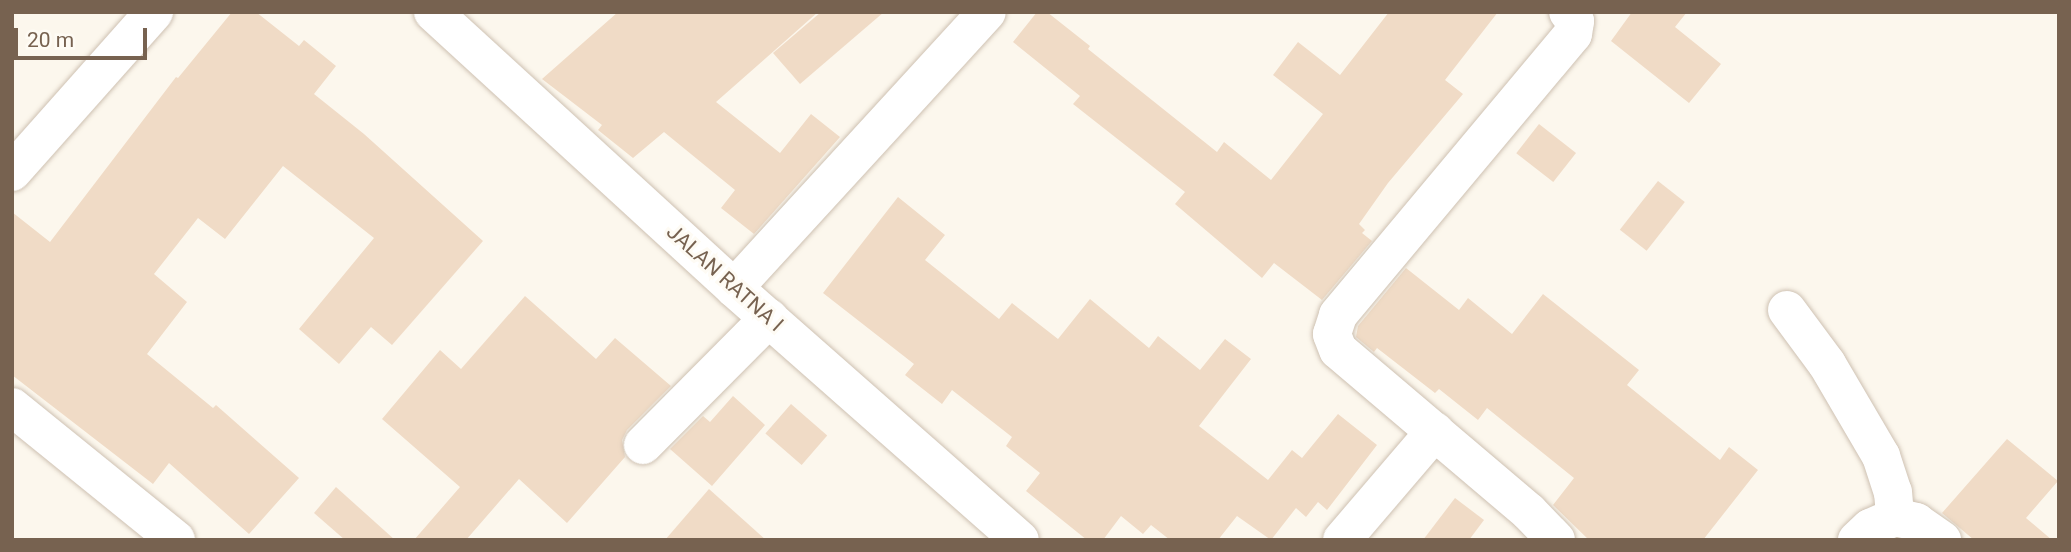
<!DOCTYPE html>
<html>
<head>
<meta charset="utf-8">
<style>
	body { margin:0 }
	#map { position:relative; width:2071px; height:552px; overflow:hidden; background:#fcf7ed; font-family:Roboto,sans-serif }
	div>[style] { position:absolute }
	.building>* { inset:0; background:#f0dbc6; transform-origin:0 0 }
	.roads { filter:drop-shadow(0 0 2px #cec1b2) drop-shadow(0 0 2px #cec1b2) }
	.street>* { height:38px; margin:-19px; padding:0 19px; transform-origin:19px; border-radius:19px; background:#fff }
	span { translate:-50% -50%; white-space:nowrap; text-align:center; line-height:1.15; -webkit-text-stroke:6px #fefbf4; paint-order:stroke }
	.street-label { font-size:21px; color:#776250 }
	.frame { position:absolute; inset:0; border:14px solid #776250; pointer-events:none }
	.scale { position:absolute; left:14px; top:28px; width:133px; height:32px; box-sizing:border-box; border:4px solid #776250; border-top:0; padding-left:9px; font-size:21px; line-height:24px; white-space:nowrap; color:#776250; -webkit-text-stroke:5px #fefbf4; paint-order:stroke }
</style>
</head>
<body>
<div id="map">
	<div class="building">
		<div style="clip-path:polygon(232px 12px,256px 12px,299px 46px,304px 40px,336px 66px,314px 94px,364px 134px,483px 241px,392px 345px,371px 327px,339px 364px,299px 329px,374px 238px,283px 166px,225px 239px,198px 218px,154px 274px,187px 302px,147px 354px,213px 408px,216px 405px,299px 478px,249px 534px,169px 463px,153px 484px,12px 375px,12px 212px,50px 242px,176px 77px,178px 78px)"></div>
		<div style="clip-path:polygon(618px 12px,818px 12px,716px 102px,780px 153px,811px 114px,840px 137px,754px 234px,721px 208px,735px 190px,664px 132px,633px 158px,598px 130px,602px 125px,542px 79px)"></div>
		<div style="clip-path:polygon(821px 12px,884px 12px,800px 84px,773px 53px)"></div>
		<div style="clip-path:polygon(1037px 12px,1047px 12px,1090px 46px,1088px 49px,1217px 152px,1224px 142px,1271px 180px,1323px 114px,1273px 75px,1298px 42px,1340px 75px,1389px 12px,1498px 12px,1445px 80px,1463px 94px,1388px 183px,1359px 224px,1365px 230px,1362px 233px,1372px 241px,1322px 300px,1274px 263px,1262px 278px,1175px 204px,1185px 192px,1073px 104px,1080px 96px,1013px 42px)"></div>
		<div style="clip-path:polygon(1632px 12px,1687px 12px,1675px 27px,1721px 64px,1689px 103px,1611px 41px)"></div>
		<div style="left:1539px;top:124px;width:47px;height:37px;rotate:38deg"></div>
		<div style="left:1658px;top:181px;width:34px;height:62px;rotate:38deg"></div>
		<div style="clip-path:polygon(898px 197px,945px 235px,925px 260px,999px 319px,1012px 303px,1058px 339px,1090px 299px,1149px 348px,1158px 336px,1200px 370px,1225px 339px,1251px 359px,1199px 426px,1268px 480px,1292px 450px,1302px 458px,1338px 414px,1377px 445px,1327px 510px,1318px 502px,1306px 517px,1296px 508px,1271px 540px,1237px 516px,1218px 540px,1170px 540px,1151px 525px,1143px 534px,1121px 516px,1103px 540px,1087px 540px,1026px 491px,1040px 473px,1006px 446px,1012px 437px,952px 390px,942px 404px,905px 375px,914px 364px,823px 293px)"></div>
		<div style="clip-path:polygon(1406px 268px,1459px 310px,1468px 298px,1512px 334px,1543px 294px,1639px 370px,1627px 385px,1720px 460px,1729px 447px,1758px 470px,1703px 540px,1589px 540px,1553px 505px,1574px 478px,1487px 408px,1478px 420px,1439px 389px,1435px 393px,1377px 348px,1374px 352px,1356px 337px,1358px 326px)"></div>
		<div style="clip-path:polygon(525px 296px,596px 359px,615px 338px,671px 386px,627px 430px,622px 440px,625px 457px,567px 523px,519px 479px,466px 540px,414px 540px,460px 487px,382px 419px,440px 350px,461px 369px)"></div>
		<div style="clip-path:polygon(733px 396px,765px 425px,712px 486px,670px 449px,703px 416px,710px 422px)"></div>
		<div style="left:791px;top:404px;width:48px;height:39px;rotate:41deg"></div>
		<div style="clip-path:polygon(2007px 439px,2058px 481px,2026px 518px,2052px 540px,1974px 540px,1942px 513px)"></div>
		<div style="clip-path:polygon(336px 487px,395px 540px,345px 540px,314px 513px)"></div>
		<div style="clip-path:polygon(709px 489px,766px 540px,665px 540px)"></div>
		<div style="clip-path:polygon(1455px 498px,1484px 520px,1469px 540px,1423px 540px)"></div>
	</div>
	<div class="roads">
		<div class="street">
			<div style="left:433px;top:12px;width:408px;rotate:42.5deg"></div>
			<div style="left:734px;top:288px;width:381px;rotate:41.4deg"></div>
			<div style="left:12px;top:172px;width:214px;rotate:-48.4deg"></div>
			<div style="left:734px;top:288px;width:374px;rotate:-47.5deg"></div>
			<div style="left:1787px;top:310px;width:67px;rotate:53.5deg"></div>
			<div style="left:1827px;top:364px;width:107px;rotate:59.6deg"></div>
			<div style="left:1881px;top:456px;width:38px;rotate:72deg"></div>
			<div style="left:1893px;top:492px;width:25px;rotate:85deg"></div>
			<div style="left:1895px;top:517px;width:27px;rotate:156deg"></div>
			<div style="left:1870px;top:528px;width:18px;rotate:137deg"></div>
			<div style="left:12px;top:407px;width:211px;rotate:39deg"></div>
			<div style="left:643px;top:445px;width:179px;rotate:-45.2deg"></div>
			<div style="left:1895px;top:517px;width:22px;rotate:13deg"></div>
			<div style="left:1916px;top:522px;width:32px;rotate:35deg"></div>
			<div style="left:1342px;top:540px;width:143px;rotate:-49.5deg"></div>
			<div style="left:1556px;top:540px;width:39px;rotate:-134deg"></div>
			<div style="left:1529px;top:512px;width:250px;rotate:-139.7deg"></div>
			<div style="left:1338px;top:350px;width:17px;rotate:-111deg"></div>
			<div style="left:1332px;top:334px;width:20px;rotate:-72deg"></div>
			<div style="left:1338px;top:315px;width:366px;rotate:-50.1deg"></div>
			<div style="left:1573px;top:34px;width:13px;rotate:-81deg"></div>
			<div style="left:1575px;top:21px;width:11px;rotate:-128deg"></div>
		</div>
	</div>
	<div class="street-label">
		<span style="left:725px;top:278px;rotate:42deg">JALAN RATNA I</span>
	</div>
	<div class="frame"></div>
	<div class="scale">20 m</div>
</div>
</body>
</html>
